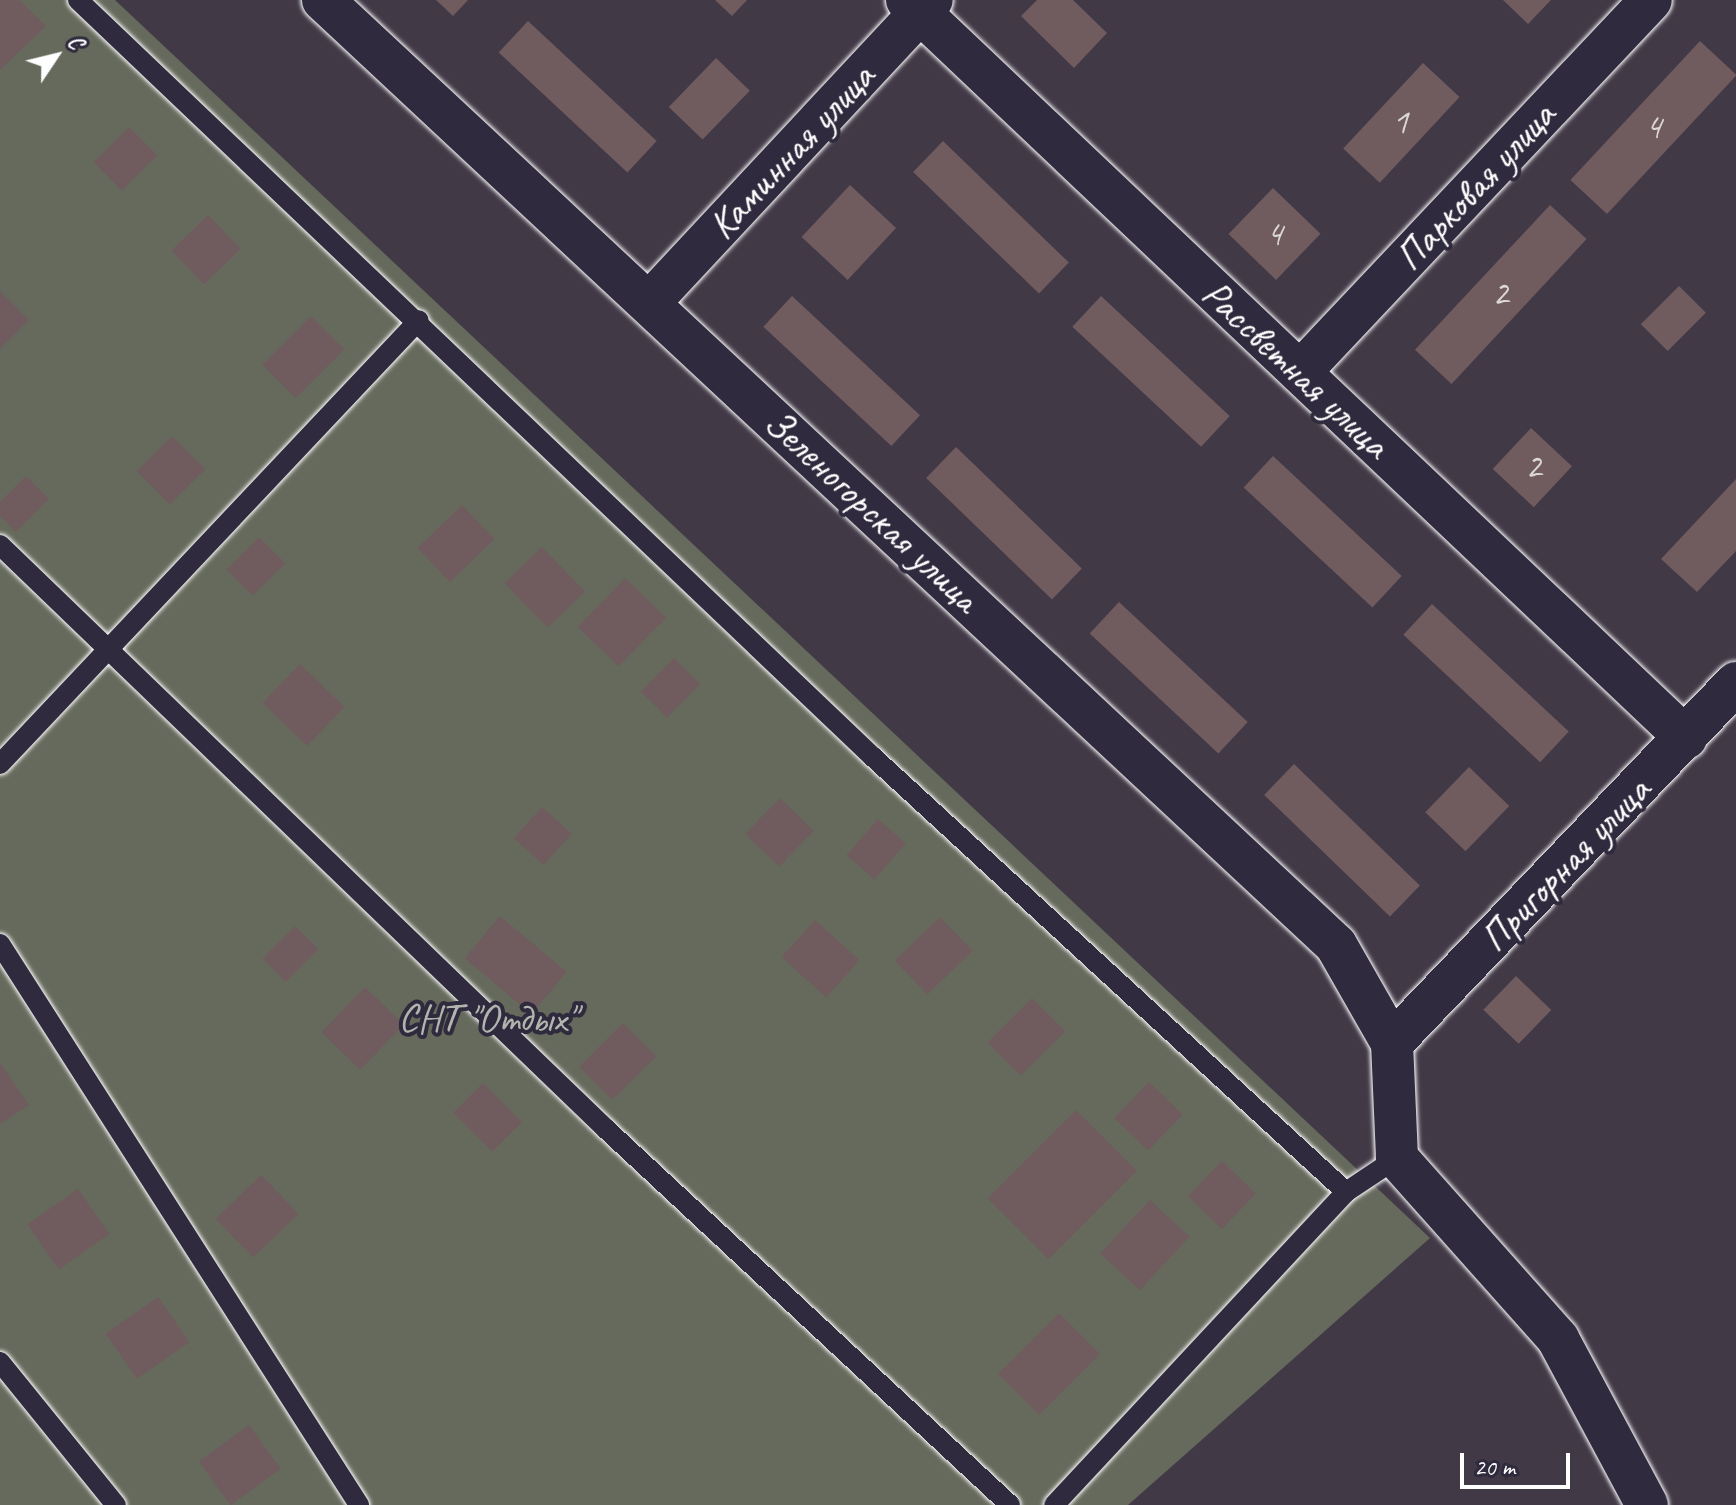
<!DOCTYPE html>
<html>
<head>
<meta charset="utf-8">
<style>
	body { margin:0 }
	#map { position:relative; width:1736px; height:1505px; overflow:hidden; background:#423947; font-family:Caveat,sans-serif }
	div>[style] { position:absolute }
	.green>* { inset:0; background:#666a5c }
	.building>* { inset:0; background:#705b5e; transform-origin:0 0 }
	.roads { filter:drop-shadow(0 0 2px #fff) drop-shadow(0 0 2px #fff) }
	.lane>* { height:20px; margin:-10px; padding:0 10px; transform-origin:10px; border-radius:10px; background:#2f2a3d }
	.street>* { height:42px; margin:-21px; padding:0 21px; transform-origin:21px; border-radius:21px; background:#2f2a3d }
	span { translate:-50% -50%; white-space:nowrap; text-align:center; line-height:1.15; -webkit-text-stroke:8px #2f2a3d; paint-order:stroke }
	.number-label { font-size:36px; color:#dbd6d7 }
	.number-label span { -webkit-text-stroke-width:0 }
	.street-label { font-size:40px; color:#fff }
	.park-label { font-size:40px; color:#b2b4ae }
	.north { position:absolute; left:16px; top:16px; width:80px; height:80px; -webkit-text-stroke:6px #2f2a3d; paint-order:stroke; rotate:55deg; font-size:22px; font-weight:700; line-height:32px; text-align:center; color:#fff }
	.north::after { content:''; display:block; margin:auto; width:28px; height:36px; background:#fff; clip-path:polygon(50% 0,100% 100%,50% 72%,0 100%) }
	.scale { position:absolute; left:1460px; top:1453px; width:110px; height:36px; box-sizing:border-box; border:4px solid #fff; border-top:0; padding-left:10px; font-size:24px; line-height:28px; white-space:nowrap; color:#fff; -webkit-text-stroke:6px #2f2a3d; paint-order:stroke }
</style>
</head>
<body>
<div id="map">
	<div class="green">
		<div style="clip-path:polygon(0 0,115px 0,1430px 1238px,1128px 1505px,0 1505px)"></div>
	</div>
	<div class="building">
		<div style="clip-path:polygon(0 0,19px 0,46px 26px,0 70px)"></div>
		<div style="clip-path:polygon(436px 0,468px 0,453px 16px)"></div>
		<div style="clip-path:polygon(715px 0,747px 0,732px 16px)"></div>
		<div style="clip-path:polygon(1037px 0,1073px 0,1107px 33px,1074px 68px,1021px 16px)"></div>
		<div style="clip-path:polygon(1503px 0,1551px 0,1528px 24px)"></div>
		<div style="left:528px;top:21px;width:176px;height:43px;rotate:43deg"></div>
		<div style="left:1700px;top:41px;width:50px;height:190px;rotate:43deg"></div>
		<div style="left:716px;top:58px;width:47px;height:68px;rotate:44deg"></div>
		<div style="left:1423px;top:63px;width:50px;height:117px;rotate:43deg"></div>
		<div style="left:129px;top:127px;width:40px;height:50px;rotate:45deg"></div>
		<div style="left:943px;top:141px;width:175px;height:43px;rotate:44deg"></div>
		<div style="left:850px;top:185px;width:63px;height:71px;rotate:43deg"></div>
		<div style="left:1273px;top:188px;width:66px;height:64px;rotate:44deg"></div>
		<div style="left:1550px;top:205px;width:50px;height:198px;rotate:43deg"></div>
		<div style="left:208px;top:215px;width:47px;height:51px;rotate:46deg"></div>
		<div style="left:1679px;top:286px;width:38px;height:54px;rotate:45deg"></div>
		<div style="clip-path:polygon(0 291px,29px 320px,0 349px)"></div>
		<div style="left:792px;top:296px;width:175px;height:42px;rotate:43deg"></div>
		<div style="left:1101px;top:296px;width:176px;height:42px;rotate:43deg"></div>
		<div style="left:311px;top:316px;width:47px;height:69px;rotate:45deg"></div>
		<div style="left:1531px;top:428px;width:56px;height:56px;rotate:43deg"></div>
		<div style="left:172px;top:436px;width:47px;height:50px;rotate:45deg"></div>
		<div style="left:956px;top:447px;width:175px;height:43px;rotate:44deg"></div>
		<div style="left:1273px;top:456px;width:176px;height:43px;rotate:43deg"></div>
		<div style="clip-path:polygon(26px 476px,49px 499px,16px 532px,0 516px,0 502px)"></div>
		<div style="clip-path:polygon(1736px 479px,1736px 551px,1697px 592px,1661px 559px)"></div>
		<div style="left:462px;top:505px;width:47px;height:62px;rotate:46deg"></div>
		<div style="left:259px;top:537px;width:37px;height:46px;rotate:45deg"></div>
		<div style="left:542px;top:547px;width:62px;height:52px;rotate:46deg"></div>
		<div style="left:625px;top:578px;width:57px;height:68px;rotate:44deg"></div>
		<div style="left:1119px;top:602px;width:176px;height:43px;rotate:43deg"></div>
		<div style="left:1432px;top:604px;width:187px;height:42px;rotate:43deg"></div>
		<div style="left:674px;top:658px;width:37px;height:47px;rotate:45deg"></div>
		<div style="left:300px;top:664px;width:62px;height:54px;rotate:44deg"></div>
		<div style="left:1294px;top:764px;width:175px;height:43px;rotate:44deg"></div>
		<div style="left:1469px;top:767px;width:56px;height:63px;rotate:44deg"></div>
		<div style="left:780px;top:798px;width:47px;height:50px;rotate:44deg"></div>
		<div style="left:542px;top:807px;width:40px;height:42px;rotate:42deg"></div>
		<div style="left:878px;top:819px;width:37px;height:48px;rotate:41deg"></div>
		<div style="left:500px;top:916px;width:87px;height:55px;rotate:40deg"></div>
		<div style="left:940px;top:917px;width:47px;height:63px;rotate:46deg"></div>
		<div style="left:815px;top:920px;width:60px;height:50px;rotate:42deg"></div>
		<div style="left:295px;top:926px;width:33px;height:46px;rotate:45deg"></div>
		<div style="left:1516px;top:976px;width:49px;height:47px;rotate:44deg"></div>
		<div style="left:365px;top:987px;width:54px;height:63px;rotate:44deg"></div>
		<div style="left:1032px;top:998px;width:47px;height:63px;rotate:45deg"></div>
		<div style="left:623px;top:1023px;width:47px;height:62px;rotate:45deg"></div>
		<div style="clip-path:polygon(0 1063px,29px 1105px,0 1124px)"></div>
		<div style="left:1149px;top:1082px;width:47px;height:50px;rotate:44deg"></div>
		<div style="left:483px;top:1083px;width:55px;height:42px;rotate:45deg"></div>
		<div style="left:1076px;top:1110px;width:86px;height:125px;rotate:45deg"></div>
		<div style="left:1222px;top:1161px;width:47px;height:49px;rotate:44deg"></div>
		<div style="left:261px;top:1175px;width:54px;height:63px;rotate:46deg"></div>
		<div style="left:78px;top:1189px;width:55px;height:62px;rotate:55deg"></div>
		<div style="left:1150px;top:1200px;width:54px;height:73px;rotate:43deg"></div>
		<div style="left:158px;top:1297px;width:55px;height:64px;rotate:55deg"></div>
		<div style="left:1059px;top:1313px;width:58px;height:86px;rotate:45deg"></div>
		<div style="left:249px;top:1425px;width:54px;height:62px;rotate:54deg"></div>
	</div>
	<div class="roads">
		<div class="lane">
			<div style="left:78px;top:0;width:1098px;rotate:43.6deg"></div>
			<div style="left:873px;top:757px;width:643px;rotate:42.6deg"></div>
			<div style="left:1346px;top:1192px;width:428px;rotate:133deg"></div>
			<div style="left:0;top:545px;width:842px;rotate:43.94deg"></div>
			<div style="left:606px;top:1129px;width:552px;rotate:42.94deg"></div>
			<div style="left:0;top:764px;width:610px;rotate:-46.66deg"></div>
			<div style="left:0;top:944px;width:666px;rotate:57.38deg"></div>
			<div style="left:1346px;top:1192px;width:61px;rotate:-33.7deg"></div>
			<div style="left:0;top:1362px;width:184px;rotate:51deg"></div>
		</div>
		<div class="street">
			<div style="left:323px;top:0;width:1385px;rotate:43.01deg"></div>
			<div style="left:1336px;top:945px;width:113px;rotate:60.3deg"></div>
			<div style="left:1392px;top:1043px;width:115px;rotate:87.5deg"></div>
			<div style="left:1397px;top:1158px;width:242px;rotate:48.3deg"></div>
			<div style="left:1558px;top:1339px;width:188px;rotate:61.8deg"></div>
			<div style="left:907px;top:0;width:1073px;rotate:43.45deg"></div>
			<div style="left:650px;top:302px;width:413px;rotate:-47deg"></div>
			<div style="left:1300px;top:372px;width:511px;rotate:-46.66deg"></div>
			<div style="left:1392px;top:1043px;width:498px;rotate:-46.3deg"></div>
		</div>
	</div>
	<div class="number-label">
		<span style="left:1400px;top:122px">1</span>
		<span style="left:1653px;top:127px">4</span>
		<span style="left:1274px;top:234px">4</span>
		<span style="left:1500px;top:294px">2</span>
		<span style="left:1533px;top:467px">2</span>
	</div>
	<div class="street-label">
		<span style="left:791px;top:151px;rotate:-47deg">Каминная улица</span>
		<span style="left:1475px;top:186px;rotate:-47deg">Парковая улица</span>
		<span style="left:1296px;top:369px;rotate:43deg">Рассветная улица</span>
		<span style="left:872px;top:510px;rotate:43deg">Зеленогорская улица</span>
		<span style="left:1565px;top:864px;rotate:-46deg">Пригорная улица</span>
	</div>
	<div class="park-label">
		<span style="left:487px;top:1018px">СНТ "Отдых"</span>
	</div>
	<div class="north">С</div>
	<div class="scale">20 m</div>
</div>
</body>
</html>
